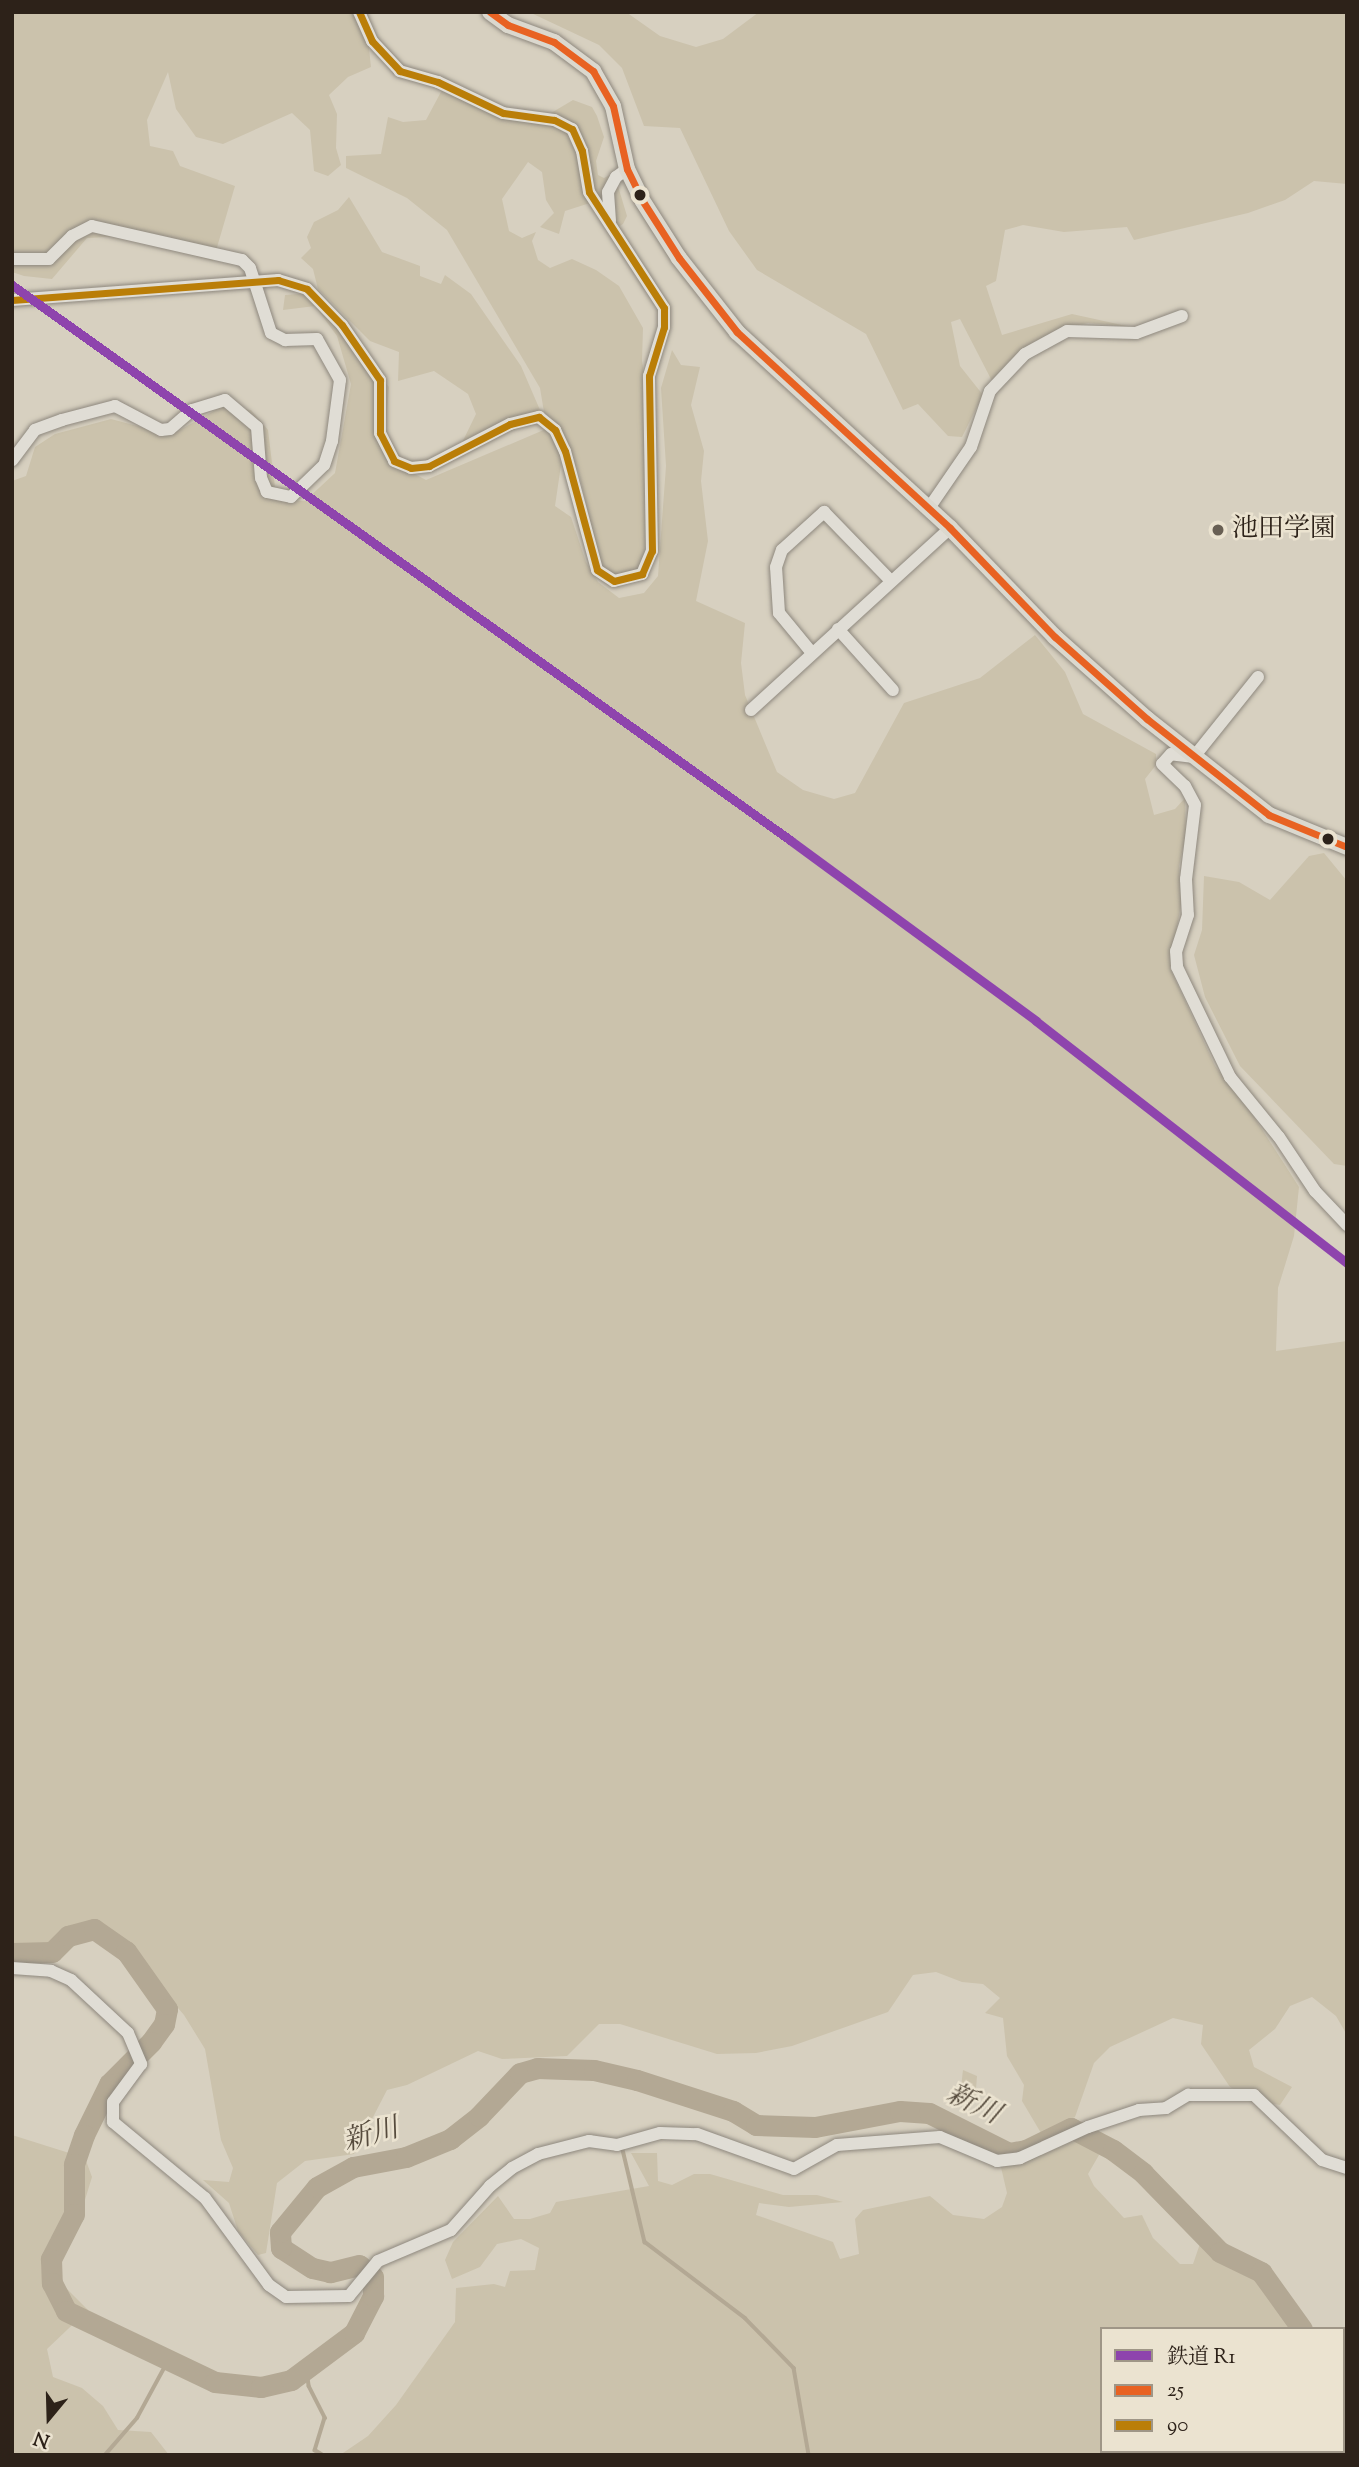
<!DOCTYPE html>
<html>
<head>
<meta charset="utf-8">
<style>
	body { margin:0 }
	#map { position:relative; width:1359px; height:2467px; overflow:hidden; background:#d7d0c0; font-family:"Sorts Mill Goudy","Noto Serif JP",serif }
	div>[style] { position:absolute }
	.green>* { inset:0; background:#cbc2ac }
	.stream>* { height:3.5px; margin:-1.75px; padding:0 1.75px; transform-origin:1.75px; border-radius:1.75px; background:#b3a894 }
	.river>* { height:21px; margin:-10.5px; padding:0 10.5px; transform-origin:10.5px; border-radius:10.5px; background:#b3a894 }
	.roads { filter:drop-shadow(0 0 2px #8e887e) drop-shadow(0 0 2px #8e887e) }
	.minor>* { height:12px; margin:-6px; padding:0 6px; transform-origin:6px; border-radius:6px; background:#e0ddd5 }
	.major>* { height:16px; margin:-8px; padding:0 8px; transform-origin:8px; border-radius:8px; background:#dbd8ce }
	.bus-1>* { height:7px; margin:-3.5px; padding:0 3.5px; transform-origin:3.5px; border-radius:3.5px; background:#e86222 }
	.bus-2>* { height:7px; margin:-3.5px; padding:0 3.5px; transform-origin:3.5px; border-radius:3.5px; background:#ba7e08 }
	.rail-1>* { height:9px; margin:-4.5px; padding:0 4.5px; transform-origin:4.5px; border-radius:4.5px; background:#8e44ad }
	.dots>* { width:19px; height:19px; translate:-50% -50%; box-sizing:border-box; border:4px solid #ebe3d0; border-radius:50% }
	span { translate:-50% -50%; white-space:nowrap; text-align:center; line-height:1.15; -webkit-text-stroke:5px #ebe3d0; paint-order:stroke }
	.poi-label { font-size:26px; color:#2d2219 }
	.left { translate:0 -50%; text-align:left }
	.water-label { font-size:28px; color:#564b3d; font-style:italic }
	.frame { position:absolute; inset:0; border:14px solid #2d2219; pointer-events:none }
	.legend { position:absolute; left:1100px; top:2327px; width:245px; height:126px; box-sizing:border-box; background:#ebe3d0; border:2px solid #9f9687; margin:0; padding:9px 12px; list-style:none; font-size:21px; color:#2d2219 }
	.legend li { display:flex; align-items:center; gap:14px; height:35px }
	.legend b { width:35px; border:2px solid #9f9687 }
	.north { position:absolute; left:14px; top:2383px; width:70px; height:70px; -webkit-text-stroke:5px #ebe3d0; paint-order:stroke; rotate:199deg; font-size:19px; font-weight:700; line-height:28px; text-align:center; color:#2d2219 }
	.north::after { content:''; display:block; margin:auto; width:24px; height:32px; background:#2d2219; clip-path:polygon(50% 0,100% 100%,50% 72%,0 100%) }
</style>
</head>
<body>
<div id="map">
	<div class="green">
		<div style="clip-path:polygon(12px 12px,365px 12px,371px 67px,348px 77px,329px 95px,337px 114px,336px 148px,341px 165px,328px 176px,314px 171px,310px 130px,292px 113px,223px 144px,196px 137px,176px 109px,168px 72px,147px 120px,150px 146px,173px 151px,180px 166px,235px 186px,213px 261px,126px 236px,87px 238px,52px 279px,24px 276px,12px 272px)"></div>
		<div style="clip-path:polygon(529px 12px,626px 12px,660px 36px,696px 47px,723px 39px,759px 12px,1347px 12px,1347px 184px,1314px 181px,1285px 200px,1248px 213px,1134px 240px,1127px 227px,1064px 232px,1023px 225px,1005px 230px,996px 281px,986px 286px,1002px 335px,1072px 314px,1131px 327px,1088px 323px,1066px 328px,992px 381px,960px 319px,951px 322px,960px 366px,983px 395px,962px 437px,948px 436px,918px 404px,903px 410px,866px 334px,757px 270px,729px 231px,680px 128px,644px 126px,622px 68px,599px 45px)"></div>
		<div style="clip-path:polygon(442px 90px,541px 119px,573px 100px,592px 107px,597px 116px,604px 137px,596px 161px,598px 175px,604px 178px,614px 173px,627px 216px,623px 224px,617px 228px,590px 203px,565px 211px,559px 234px,540px 227px,554px 213px,546px 200px,542px 172px,528px 162px,502px 199px,509px 231px,522px 238px,536px 232px,532px 241px,538px 260px,550px 268px,572px 259px,596px 270px,619px 286px,643px 328px,642px 361px,655px 449px,645px 555px,637px 571px,615px 576px,606px 573px,600px 563px,579px 474px,561px 429px,544px 412px,540px 388px,447px 230px,407px 198px,346px 168px,346px 156px,381px 154px,388px 117px,403px 122px,426px 120px)"></div>
		<div style="clip-path:polygon(349px 197px,382px 252px,420px 266px,420px 276px,441px 284px,445px 275px,471px 294px,521px 366px,543px 417px,456px 455px,476px 414px,468px 394px,434px 371px,398px 381px,399px 352px,370px 341px,318px 289px,313px 269px,301px 258px,311px 248px,307px 237px,314px 222px,338px 210px)"></div>
		<div style="clip-path:polygon(311px 293px,389px 387px,384px 448px,394px 463px,426px 480px,546px 429px,559px 442px,561px 465px,555px 506px,571px 517px,586px 562px,598px 582px,619px 598px,644px 593px,658px 576px,666px 466px,661px 388px,672px 350px,681px 365px,700px 367px,691px 405px,704px 451px,701px 481px,708px 541px,696px 601px,745px 623px,741px 663px,745px 695px,777px 772px,803px 790px,834px 799px,855px 793px,904px 703px,980px 678px,1035px 635px,1065px 672px,1083px 714px,1156px 754px,1156px 765px,1145px 779px,1154px 815px,1175px 809px,1185px 798px,1186px 834px,1179px 866px,1181px 904px,1170px 968px,1215px 1066px,1247px 1106px,1299px 1187px,1294px 1236px,1278px 1288px,1276px 1351px,1347px 1341px,1347px 2035px,1336px 2016px,1312px 1997px,1290px 2006px,1275px 2029px,1249px 2050px,1254px 2067px,1292px 2087px,1280px 2105px,1260px 2102px,1230px 2087px,1201px 2044px,1203px 2025px,1173px 2018px,1110px 2047px,1094px 2063px,1075px 2117px,1041px 2133px,1022px 2101px,1024px 2085px,1007px 2056px,1003px 2018px,985px 2013px,1000px 1998px,983px 1984px,962px 1982px,936px 1972px,913px 1975px,888px 2012px,792px 2046px,756px 2053px,717px 2054px,620px 2024px,599px 2024px,567px 2056px,502px 2059px,478px 2051px,407px 2085px,387px 2090px,354px 2154px,305px 2161px,277px 2183px,266px 2253px,258px 2255px,238px 2231px,229px 2203px,203px 2180px,229px 2182px,233px 2168px,221px 2140px,205px 2049px,184px 2015px,116px 1936px,94px 1921px,70px 1929px,45px 1953px,12px 1959px,12px 481px,26px 476px,35px 447px,55px 434px,111px 419px,171px 435px,221px 407px,251px 410px,268px 430px,275px 487px,290px 500px,305px 501px,335px 473px,351px 384px,337px 336px,315px 306px,283px 310px,285px 295px)"></div>
		<div style="clip-path:polygon(1324px 853px,1347px 881px,1347px 1166px,1334px 1164px,1240px 1066px,1205px 997px,1194px 955px,1202px 930px,1204px 876px,1239px 882px,1270px 900px,1309px 856px)"></div>
		<div style="clip-path:polygon(963px 2070px,977px 2076px,975px 2103px,960px 2095px)"></div>
		<div style="clip-path:polygon(1071px 2134px,1090px 2135px,1099px 2155px,1088px 2174px,1094px 2186px,1124px 2218px,1142px 2215px,1153px 2238px,1180px 2264px,1193px 2264px,1203px 2235px,1227px 2251px,1266px 2267px,1314px 2329px,1102px 2329px,1102px 2451px,1343px 2451px,1343px 2393px,1347px 2455px,340px 2455px,368px 2436px,396px 2405px,455px 2322px,456px 2288px,494px 2284px,505px 2287px,510px 2271px,535px 2270px,539px 2248px,521px 2239px,497px 2244px,480px 2267px,452px 2279px,445px 2260px,453px 2242px,498px 2196px,514px 2219px,530px 2219px,550px 2213px,556px 2202px,649px 2186px,631px 2153px,657px 2153px,658px 2181px,672px 2185px,694px 2174px,710px 2174px,783px 2195px,817px 2195px,843px 2202px,789px 2207px,759px 2203px,756px 2215px,833px 2242px,840px 2259px,859px 2254px,855px 2219px,863px 2210px,930px 2196px,953px 2215px,984px 2219px,1002px 2207px,1007px 2193px,1000px 2163px)"></div>
		<div style="clip-path:polygon(12px 2135px,85px 2158px,92px 2177px,84px 2203px,50px 2239px,60px 2258px,61px 2283px,88px 2310px,47px 2349px,53px 2377px,82px 2388px,103px 2406px,118px 2430px,151px 2432px,169px 2455px,12px 2455px)"></div>
	</div>
	<div class="stream">
		<div style="left:623px;top:2150px;width:95px;rotate:76.6deg"></div>
		<div style="left:645px;top:2242px;width:126px;rotate:37.2deg"></div>
		<div style="left:745px;top:2318px;width:70px;rotate:45.6deg"></div>
		<div style="left:794px;top:2368px;width:88px;rotate:80.2deg"></div>
		<div style="left:307px;top:2371px;width:15px;rotate:82deg"></div>
		<div style="left:309px;top:2386px;width:36px;rotate:63deg"></div>
		<div style="left:325px;top:2418px;width:34px;rotate:107deg"></div>
		<div style="left:315px;top:2450px;width:9px;rotate:32deg"></div>
		<div style="left:105px;top:2455px;width:49px;rotate:-49.1deg"></div>
		<div style="left:137px;top:2418px;width:65px;rotate:-61.5deg"></div>
	</div>
	<div class="river">
		<div style="left:12px;top:1953px;width:40px;rotate:-1.4deg"></div>
		<div style="left:52px;top:1952px;width:23px;rotate:-45deg"></div>
		<div style="left:68px;top:1936px;width:27px;rotate:-15deg"></div>
		<div style="left:94px;top:1929px;width:39px;rotate:35deg"></div>
		<div style="left:126px;top:1951px;width:71px;rotate:54.7deg"></div>
		<div style="left:167px;top:2009px;width:15px;rotate:101deg"></div>
		<div style="left:164px;top:2024px;width:22px;rotate:126deg"></div>
		<div style="left:151px;top:2042px;width:59px;rotate:135deg"></div>
		<div style="left:109px;top:2084px;width:57px;rotate:116.1deg"></div>
		<div style="left:84px;top:2135px;width:31px;rotate:109deg"></div>
		<div style="left:74px;top:2164px;width:50px;rotate:90deg"></div>
		<div style="left:74px;top:2214px;width:51px;rotate:117.1deg"></div>
		<div style="left:51px;top:2259px;width:24px;rotate:88deg"></div>
		<div style="left:52px;top:2283px;width:31px;rotate:63deg"></div>
		<div style="left:66px;top:2311px;width:165px;rotate:25.5deg"></div>
		<div style="left:215px;top:2382px;width:46px;rotate:6.2deg"></div>
		<div style="left:261px;top:2387px;width:31px;rotate:-13deg"></div>
		<div style="left:291px;top:2380px;width:79px;rotate:-36.7deg"></div>
		<div style="left:354px;top:2333px;width:42px;rotate:-62.8deg"></div>
		<div style="left:373px;top:2296px;width:19px;rotate:-90deg"></div>
		<div style="left:373px;top:2277px;width:18px;rotate:-139deg"></div>
		<div style="left:359px;top:2265px;width:30px;rotate:166deg"></div>
		<div style="left:330px;top:2272px;width:18px;rotate:-167deg"></div>
		<div style="left:312px;top:2268px;width:37px;rotate:-147deg"></div>
		<div style="left:281px;top:2248px;width:16px;rotate:-94deg"></div>
		<div style="left:280px;top:2232px;width:58px;rotate:-50.6deg"></div>
		<div style="left:317px;top:2187px;width:41px;rotate:-29.1deg"></div>
		<div style="left:353px;top:2167px;width:54px;rotate:-10.7deg"></div>
		<div style="left:406px;top:2157px;width:48px;rotate:-22.2deg"></div>
		<div style="left:450px;top:2139px;width:37px;rotate:-38deg"></div>
		<div style="left:479px;top:2116px;width:59px;rotate:-46.4deg"></div>
		<div style="left:520px;top:2073px;width:18px;rotate:-16deg"></div>
		<div style="left:537px;top:2068px;width:57px;rotate:2deg"></div>
		<div style="left:594px;top:2070px;width:44px;rotate:13.1deg"></div>
		<div style="left:637px;top:2080px;width:101px;rotate:17.9deg"></div>
		<div style="left:733px;top:2111px;width:27px;rotate:31deg"></div>
		<div style="left:756px;top:2125px;width:59px;rotate:1.9deg"></div>
		<div style="left:815px;top:2127px;width:86px;rotate:-10.7deg"></div>
		<div style="left:900px;top:2111px;width:29px;rotate:4deg"></div>
		<div style="left:929px;top:2113px;width:89px;rotate:26.6deg"></div>
		<div style="left:1009px;top:2153px;width:17px;rotate:-10deg"></div>
		<div style="left:1026px;top:2150px;width:50px;rotate:-26.1deg"></div>
		<div style="left:1071px;top:2128px;width:47px;rotate:27.6deg"></div>
		<div style="left:1113px;top:2150px;width:38px;rotate:37deg"></div>
		<div style="left:1143px;top:2173px;width:110px;rotate:45.7deg"></div>
		<div style="left:1220px;top:2252px;width:46px;rotate:26deg"></div>
		<div style="left:1261px;top:2272px;width:70px;rotate:54.3deg"></div>
		<div style="left:1343px;top:2401px;width:4px;rotate:14deg"></div>
	</div>
	<div class="roads">
		<div class="minor">
			<div style="left:610px;top:221px;width:29px;rotate:-94deg"></div>
			<div style="left:608px;top:192px;width:17px;rotate:-62deg"></div>
			<div style="left:616px;top:177px;width:14px;rotate:-36deg"></div>
			<div style="left:12px;top:259px;width:37px"></div>
			<div style="left:49px;top:259px;width:33px;rotate:-45deg"></div>
			<div style="left:72px;top:236px;width:22px;rotate:-27deg"></div>
			<div style="left:92px;top:226px;width:154px;rotate:12.8deg"></div>
			<div style="left:242px;top:260px;width:11px;rotate:45deg"></div>
			<div style="left:250px;top:268px;width:68px;rotate:72.1deg"></div>
			<div style="left:271px;top:333px;width:16px;rotate:27deg"></div>
			<div style="left:285px;top:340px;width:32px;rotate:-2deg"></div>
			<div style="left:317px;top:339px;width:47px;rotate:60.7deg"></div>
			<div style="left:340px;top:380px;width:62px;rotate:97.5deg"></div>
			<div style="left:332px;top:441px;width:25px;rotate:108deg"></div>
			<div style="left:324px;top:465px;width:46px;rotate:135.9deg"></div>
			<div style="left:291px;top:497px;width:25px;rotate:-168deg"></div>
			<div style="left:267px;top:492px;width:15px;rotate:-113deg"></div>
			<div style="left:261px;top:478px;width:51px;rotate:-94.5deg"></div>
			<div style="left:257px;top:427px;width:42px;rotate:-139.8deg"></div>
			<div style="left:225px;top:400px;width:34px;rotate:163deg"></div>
			<div style="left:192px;top:410px;width:29px;rotate:139deg"></div>
			<div style="left:170px;top:429px;width:9px;rotate:174deg"></div>
			<div style="left:161px;top:430px;width:52px;rotate:-152.4deg"></div>
			<div style="left:115px;top:406px;width:55px;rotate:165.2deg"></div>
			<div style="left:62px;top:420px;width:29px;rotate:160deg"></div>
			<div style="left:35px;top:430px;width:38px;rotate:127deg"></div>
			<div style="left:12px;top:300px;width:267px;rotate:-4.3deg"></div>
			<div style="left:278px;top:280px;width:30px;rotate:17deg"></div>
			<div style="left:307px;top:289px;width:50px;rotate:45.8deg"></div>
			<div style="left:342px;top:325px;width:67px;rotate:55.4deg"></div>
			<div style="left:380px;top:380px;width:53px;rotate:90deg"></div>
			<div style="left:380px;top:433px;width:31px;rotate:63deg"></div>
			<div style="left:394px;top:461px;width:18px;rotate:22deg"></div>
			<div style="left:411px;top:468px;width:18px;rotate:-6deg"></div>
			<div style="left:429px;top:466px;width:91px;rotate:-27.4deg"></div>
			<div style="left:510px;top:424px;width:30px;rotate:-14deg"></div>
			<div style="left:539px;top:417px;width:21px;rotate:39deg"></div>
			<div style="left:555px;top:430px;width:23px;rotate:65deg"></div>
			<div style="left:565px;top:451px;width:123px;rotate:74.9deg"></div>
			<div style="left:597px;top:570px;width:20px;rotate:33deg"></div>
			<div style="left:614px;top:581px;width:29px;rotate:-14deg"></div>
			<div style="left:642px;top:574px;width:25px;rotate:-67deg"></div>
			<div style="left:652px;top:551px;width:175px;rotate:-91deg"></div>
			<div style="left:649px;top:376px;width:51px;rotate:-73deg"></div>
			<div style="left:664px;top:327px;width:19px;rotate:-90deg"></div>
			<div style="left:664px;top:308px;width:138px;rotate:-122.9deg"></div>
			<div style="left:589px;top:192px;width:42px;rotate:-99.7deg"></div>
			<div style="left:582px;top:151px;width:24px;rotate:-114deg"></div>
			<div style="left:572px;top:129px;width:20px;rotate:-153deg"></div>
			<div style="left:554px;top:120px;width:51px;rotate:-172.2deg"></div>
			<div style="left:503px;top:113px;width:72px;rotate:-154.5deg"></div>
			<div style="left:438px;top:82px;width:40px;rotate:-164deg"></div>
			<div style="left:400px;top:71px;width:41px;rotate:-133deg"></div>
			<div style="left:372px;top:41px;width:32px;rotate:-114deg"></div>
			<div style="left:929px;top:508px;width:74px;rotate:-55.5deg"></div>
			<div style="left:971px;top:447px;width:59px;rotate:-71.3deg"></div>
			<div style="left:990px;top:391px;width:51px;rotate:-46.6deg"></div>
			<div style="left:1025px;top:354px;width:48px;rotate:-28.7deg"></div>
			<div style="left:1067px;top:331px;width:69px;rotate:1.7deg"></div>
			<div style="left:1136px;top:333px;width:49px;rotate:-20.3deg"></div>
			<div style="left:838px;top:629px;width:82px;rotate:48deg"></div>
			<div style="left:812px;top:653px;width:52px;rotate:-129.5deg"></div>
			<div style="left:779px;top:613px;width:46px;rotate:-93.7deg"></div>
			<div style="left:776px;top:567px;width:18px;rotate:-71deg"></div>
			<div style="left:782px;top:550px;width:57px;rotate:-42.1deg"></div>
			<div style="left:824px;top:512px;width:96px;rotate:45.8deg"></div>
			<div style="left:1258px;top:677px;width:102px;rotate:128.7deg"></div>
			<div style="left:1194px;top:757px;width:23px;rotate:-173deg"></div>
			<div style="left:1171px;top:754px;width:13px;rotate:132deg"></div>
			<div style="left:1162px;top:764px;width:32px;rotate:44deg"></div>
			<div style="left:1185px;top:786px;width:21px;rotate:62deg"></div>
			<div style="left:1195px;top:805px;width:75px;rotate:96.9deg"></div>
			<div style="left:1186px;top:879px;width:36px;rotate:87deg"></div>
			<div style="left:1188px;top:915px;width:38px;rotate:108deg"></div>
			<div style="left:1176px;top:951px;width:16px;rotate:86deg"></div>
			<div style="left:1177px;top:967px;width:122px;rotate:64.3deg"></div>
			<div style="left:1230px;top:1077px;width:77px;rotate:50.8deg"></div>
			<div style="left:1279px;top:1137px;width:65px;rotate:56.3deg"></div>
			<div style="left:1315px;top:1191px;width:47px;rotate:46.7deg"></div>
			<div style="left:751px;top:710px;width:270px;rotate:-42.4deg"></div>
			<div style="left:12px;top:1968px;width:39px;rotate:4deg"></div>
			<div style="left:51px;top:1971px;width:22px;rotate:24deg"></div>
			<div style="left:71px;top:1980px;width:78px;rotate:42.9deg"></div>
			<div style="left:128px;top:2033px;width:34px;rotate:67deg"></div>
			<div style="left:141px;top:2064px;width:47px;rotate:126.4deg"></div>
			<div style="left:113px;top:2102px;width:20px;rotate:90deg"></div>
			<div style="left:113px;top:2122px;width:119px;rotate:39.6deg"></div>
			<div style="left:205px;top:2198px;width:108px;rotate:53.7deg"></div>
			<div style="left:269px;top:2285px;width:21px;rotate:35deg"></div>
			<div style="left:286px;top:2297px;width:63px;rotate:-0.9deg"></div>
			<div style="left:349px;top:2296px;width:45px;rotate:-50.4deg"></div>
			<div style="left:378px;top:2261px;width:79px;rotate:-23deg"></div>
			<div style="left:451px;top:2230px;width:59px;rotate:-48.4deg"></div>
			<div style="left:490px;top:2186px;width:28px;rotate:-39deg"></div>
			<div style="left:512px;top:2168px;width:30px;rotate:-28deg"></div>
			<div style="left:538px;top:2154px;width:53px;rotate:-14.3deg"></div>
			<div style="left:589px;top:2141px;width:28px;rotate:8deg"></div>
			<div style="left:617px;top:2145px;width:45px;rotate:-15.6deg"></div>
			<div style="left:660px;top:2133px;width:37px;rotate:2deg"></div>
			<div style="left:697px;top:2134px;width:103px;rotate:19.8deg"></div>
			<div style="left:794px;top:2169px;width:49px;rotate:-29.2deg"></div>
			<div style="left:837px;top:2145px;width:103px;rotate:-4.4deg"></div>
			<div style="left:940px;top:2137px;width:62px;rotate:22.8deg"></div>
			<div style="left:997px;top:2161px;width:23px;rotate:-7deg"></div>
			<div style="left:1020px;top:2158px;width:75px;rotate:-24.5deg"></div>
			<div style="left:1088px;top:2127px;width:54px;rotate:-18.4deg"></div>
			<div style="left:1139px;top:2110px;width:27px;rotate:-4deg"></div>
			<div style="left:1166px;top:2108px;width:26px;rotate:-31deg"></div>
			<div style="left:1188px;top:2095px;width:66px"></div>
			<div style="left:1254px;top:2095px;width:94px;rotate:43.7deg"></div>
			<div style="left:1322px;top:2160px;width:26px;rotate:18deg"></div>
		</div>
		<div class="major">
			<div style="left:490px;top:12px;width:22px;rotate:36deg"></div>
			<div style="left:508px;top:25px;width:49px;rotate:20.3deg"></div>
			<div style="left:554px;top:42px;width:49px;rotate:36.6deg"></div>
			<div style="left:593px;top:71px;width:40px;rotate:60.3deg"></div>
			<div style="left:613px;top:106px;width:65px;rotate:77.5deg"></div>
			<div style="left:627px;top:169px;width:34px;rotate:64deg"></div>
			<div style="left:642px;top:200px;width:69px;rotate:57.5deg"></div>
			<div style="left:679px;top:258px;width:94px;rotate:51.9deg"></div>
			<div style="left:737px;top:332px;width:289px;rotate:42.6deg"></div>
			<div style="left:950px;top:528px;width:151px;rotate:46.1deg"></div>
			<div style="left:1055px;top:637px;width:123px;rotate:41.7deg"></div>
			<div style="left:1147px;top:719px;width:155px;rotate:38.2deg"></div>
			<div style="left:1269px;top:815px;width:84px;rotate:22.3deg"></div>
		</div>
	</div>
	<div class="bus-1">
		<div style="left:490px;top:12px;width:22px;rotate:36deg"></div>
		<div style="left:508px;top:25px;width:49px;rotate:20.3deg"></div>
		<div style="left:554px;top:42px;width:49px;rotate:36.6deg"></div>
		<div style="left:593px;top:71px;width:40px;rotate:60.3deg"></div>
		<div style="left:613px;top:106px;width:65px;rotate:77.5deg"></div>
		<div style="left:627px;top:169px;width:34px;rotate:64deg"></div>
		<div style="left:642px;top:200px;width:69px;rotate:57.5deg"></div>
		<div style="left:679px;top:258px;width:94px;rotate:51.9deg"></div>
		<div style="left:737px;top:332px;width:289px;rotate:42.6deg"></div>
		<div style="left:950px;top:528px;width:151px;rotate:46.1deg"></div>
		<div style="left:1055px;top:637px;width:123px;rotate:41.7deg"></div>
		<div style="left:1147px;top:719px;width:155px;rotate:38.2deg"></div>
		<div style="left:1269px;top:815px;width:84px;rotate:22.3deg"></div>
	</div>
	<div class="bus-2">
		<div style="left:12px;top:300px;width:267px;rotate:-4.3deg"></div>
		<div style="left:278px;top:280px;width:30px;rotate:17deg"></div>
		<div style="left:307px;top:289px;width:50px;rotate:45.8deg"></div>
		<div style="left:342px;top:325px;width:67px;rotate:55.4deg"></div>
		<div style="left:380px;top:380px;width:53px;rotate:90deg"></div>
		<div style="left:380px;top:433px;width:31px;rotate:63deg"></div>
		<div style="left:394px;top:461px;width:18px;rotate:22deg"></div>
		<div style="left:411px;top:468px;width:18px;rotate:-6deg"></div>
		<div style="left:429px;top:466px;width:91px;rotate:-27.4deg"></div>
		<div style="left:510px;top:424px;width:30px;rotate:-14deg"></div>
		<div style="left:539px;top:417px;width:21px;rotate:39deg"></div>
		<div style="left:555px;top:430px;width:23px;rotate:65deg"></div>
		<div style="left:565px;top:451px;width:123px;rotate:74.9deg"></div>
		<div style="left:597px;top:570px;width:20px;rotate:33deg"></div>
		<div style="left:614px;top:581px;width:29px;rotate:-14deg"></div>
		<div style="left:642px;top:574px;width:25px;rotate:-67deg"></div>
		<div style="left:652px;top:551px;width:175px;rotate:-91deg"></div>
		<div style="left:649px;top:376px;width:51px;rotate:-73deg"></div>
		<div style="left:664px;top:327px;width:19px;rotate:-90deg"></div>
		<div style="left:664px;top:308px;width:138px;rotate:-122.9deg"></div>
		<div style="left:589px;top:192px;width:42px;rotate:-99.7deg"></div>
		<div style="left:582px;top:151px;width:24px;rotate:-114deg"></div>
		<div style="left:572px;top:129px;width:20px;rotate:-153deg"></div>
		<div style="left:554px;top:120px;width:51px;rotate:-172.2deg"></div>
		<div style="left:503px;top:113px;width:72px;rotate:-154.5deg"></div>
		<div style="left:438px;top:82px;width:40px;rotate:-164deg"></div>
		<div style="left:400px;top:71px;width:41px;rotate:-133deg"></div>
		<div style="left:372px;top:41px;width:32px;rotate:-114deg"></div>
	</div>
	<div class="rail-1">
		<div style="left:12px;top:285px;width:956px;rotate:35.5deg"></div>
		<div style="left:790px;top:840px;width:305px;rotate:36.3deg"></div>
		<div style="left:1036px;top:1021px;width:394px;rotate:37.9deg"></div>
	</div>
	<div class="dots">
		<div style="left:640px;top:195px;background:#2d2219"></div>
		<div style="left:1218px;top:530px;background:#685f53"></div>
		<div style="left:1328px;top:839px;background:#2d2219"></div>
	</div>
	<div class="poi-label">
		<span class="left" style="left:1232px;top:530px">池田学園</span>
	</div>
	<div class="water-label">
		<span style="left:973px;top:2105px;rotate:26deg">新川</span>
		<span style="left:371px;top:2136px;rotate:-16deg">新川</span>
	</div>
	<div class="frame"></div>
	<ul class="legend">
	<li><b style="height:9px;background:#8e44ad"></b>鉄道 R1</li>
	<li><b style="height:9px;background:#e86222"></b>25</li>
	<li><b style="height:9px;background:#ba7e08"></b>90</li>
	</ul>
	<div class="north">N</div>
</div>
</body>
</html>
